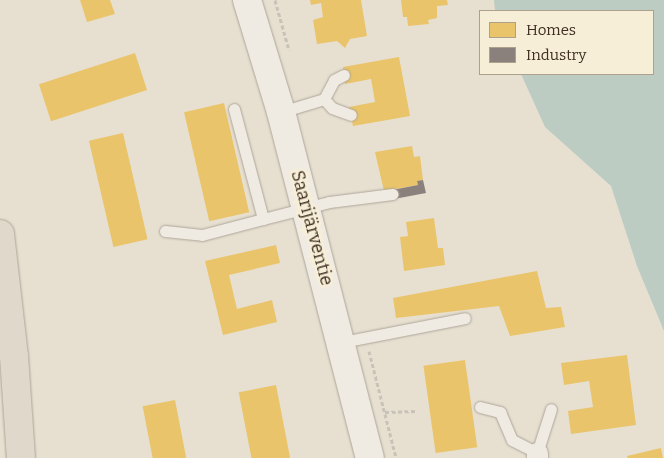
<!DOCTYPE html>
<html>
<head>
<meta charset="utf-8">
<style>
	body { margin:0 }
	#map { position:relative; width:664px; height:458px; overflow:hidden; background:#e7e0d1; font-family:Bitter,serif }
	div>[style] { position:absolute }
	.water>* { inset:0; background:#bcccc2 }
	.homes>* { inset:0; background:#e9c46a; transform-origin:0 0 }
	.industry>* { inset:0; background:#8a817c }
	.path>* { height:3px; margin-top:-1.5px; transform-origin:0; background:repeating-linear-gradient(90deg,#c8c2b9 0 4px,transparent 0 6.5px) }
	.roads { filter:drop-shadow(0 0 1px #ada599) drop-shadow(0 0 1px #ada599) }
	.service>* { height:11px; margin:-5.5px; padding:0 5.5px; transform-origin:5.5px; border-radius:5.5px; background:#efebe3 }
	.minor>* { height:21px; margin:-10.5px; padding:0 10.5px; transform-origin:10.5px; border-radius:10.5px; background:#efebe3 }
	.secondary>* { height:28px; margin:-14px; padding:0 14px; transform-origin:14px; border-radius:14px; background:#efebe3 }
	.trunk>* { height:28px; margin:-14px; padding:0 14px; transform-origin:14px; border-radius:14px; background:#e0d9cb }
	span { translate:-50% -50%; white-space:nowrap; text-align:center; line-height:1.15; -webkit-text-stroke:5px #f7eed8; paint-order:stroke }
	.street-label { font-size:18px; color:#3d2e20 }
	.legend { position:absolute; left:479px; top:10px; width:175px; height:65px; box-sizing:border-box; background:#f7eed8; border:1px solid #ada18e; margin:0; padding:6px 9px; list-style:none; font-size:15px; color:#3d2e20 }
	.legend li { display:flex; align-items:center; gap:10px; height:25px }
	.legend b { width:25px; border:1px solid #ada18e }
</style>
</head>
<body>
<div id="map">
	<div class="water">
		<div style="clip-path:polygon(494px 0,664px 0,664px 331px,637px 266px,611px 186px,545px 127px,521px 74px,653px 74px,653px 11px,495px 11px)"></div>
	</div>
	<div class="homes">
		<div style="clip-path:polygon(80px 0,110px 0,115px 14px,87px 22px)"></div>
		<div style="clip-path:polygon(310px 0,361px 0,367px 36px,350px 39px,345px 48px,337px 41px,317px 44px,313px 20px,323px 17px,321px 3px,311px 5px)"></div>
		<div style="clip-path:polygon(401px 0,447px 0,448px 5px,437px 6px,437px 18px,428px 20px,429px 24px,408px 26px,407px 17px,403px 17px)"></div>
		<div style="left:135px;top:53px;width:39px;height:101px;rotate:72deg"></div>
		<div style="clip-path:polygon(399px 57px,410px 116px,353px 126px,349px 107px,375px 102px,371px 79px,345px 84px,343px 67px)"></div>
		<div style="left:224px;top:103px;width:112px;height:41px;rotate:77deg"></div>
		<div style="left:123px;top:133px;width:109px;height:35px;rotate:77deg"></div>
		<div style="clip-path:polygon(412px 146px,414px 157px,420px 156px,423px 180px,417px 181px,418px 185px,384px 191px,375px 152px)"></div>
		<div style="clip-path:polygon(434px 218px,438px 248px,443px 248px,445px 265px,404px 271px,400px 237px,408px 236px,406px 222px)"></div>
		<div style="clip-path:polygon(276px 245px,280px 263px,229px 275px,237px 309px,272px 300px,277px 322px,223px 335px,205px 261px)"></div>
		<div style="clip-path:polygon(537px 271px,546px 308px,561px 307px,565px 327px,510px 336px,499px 306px,396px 318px,393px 298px)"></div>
		<div style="clip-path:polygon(627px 355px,636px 425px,571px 434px,568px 411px,593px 407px,589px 381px,564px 385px,561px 363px)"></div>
		<div style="left:465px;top:360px;width:88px;height:42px;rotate:82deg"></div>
		<div style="left:276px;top:385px;width:74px;height:38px;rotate:79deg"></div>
		<div style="left:175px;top:400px;width:59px;height:33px;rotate:79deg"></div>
		<div style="clip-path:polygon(661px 448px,663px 458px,628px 458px,627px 456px)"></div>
	</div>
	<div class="industry">
		<div style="clip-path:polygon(423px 180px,426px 193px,394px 199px,392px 190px,418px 185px,417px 181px)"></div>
	</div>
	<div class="path">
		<div style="left:275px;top:0;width:52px;rotate:74.4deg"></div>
		<div style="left:369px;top:351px;width:110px;rotate:75.8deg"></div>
		<div style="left:385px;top:412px;width:32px;rotate:-2deg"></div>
	</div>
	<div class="roads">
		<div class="service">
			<div style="left:324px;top:99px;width:12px;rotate:48deg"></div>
			<div style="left:332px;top:108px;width:20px;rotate:20deg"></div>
			<div style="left:234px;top:109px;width:114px;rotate:75.2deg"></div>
			<div style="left:263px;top:219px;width:68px;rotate:-14.4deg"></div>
			<div style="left:329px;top:202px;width:64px;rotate:-7.2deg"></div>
			<div style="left:281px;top:112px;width:45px;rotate:-16.8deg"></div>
			<div style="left:324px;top:99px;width:21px;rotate:-62deg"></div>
			<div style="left:334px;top:80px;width:11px;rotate:-27deg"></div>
			<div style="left:165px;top:231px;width:37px;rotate:6deg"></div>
			<div style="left:202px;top:235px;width:63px;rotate:-14.7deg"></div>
			<div style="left:342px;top:342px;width:125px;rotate:-11deg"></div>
			<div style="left:480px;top:407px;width:21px;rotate:14deg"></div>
			<div style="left:500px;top:412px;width:30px;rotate:67deg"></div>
			<div style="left:512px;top:440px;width:28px;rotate:27deg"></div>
			<div style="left:537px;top:453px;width:46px;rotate:-72.3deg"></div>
		</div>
		<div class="minor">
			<div style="left:537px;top:453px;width:5px;rotate:90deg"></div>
		</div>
		<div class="secondary">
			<div style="left:247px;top:0;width:117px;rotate:73.1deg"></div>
			<div style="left:281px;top:112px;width:357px;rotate:75.6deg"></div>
		</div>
		<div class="trunk">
			<div style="left:0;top:234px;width:123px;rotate:83.5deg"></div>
			<div style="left:14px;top:356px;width:102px;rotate:86.1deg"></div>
		</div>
	</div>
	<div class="street-label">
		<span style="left:312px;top:228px;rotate:75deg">Saarijärventie</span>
	</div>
	<ul class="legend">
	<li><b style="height:14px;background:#e9c46a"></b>Homes</li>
	<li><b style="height:14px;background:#8a817c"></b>Industry</li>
	</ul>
</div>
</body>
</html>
